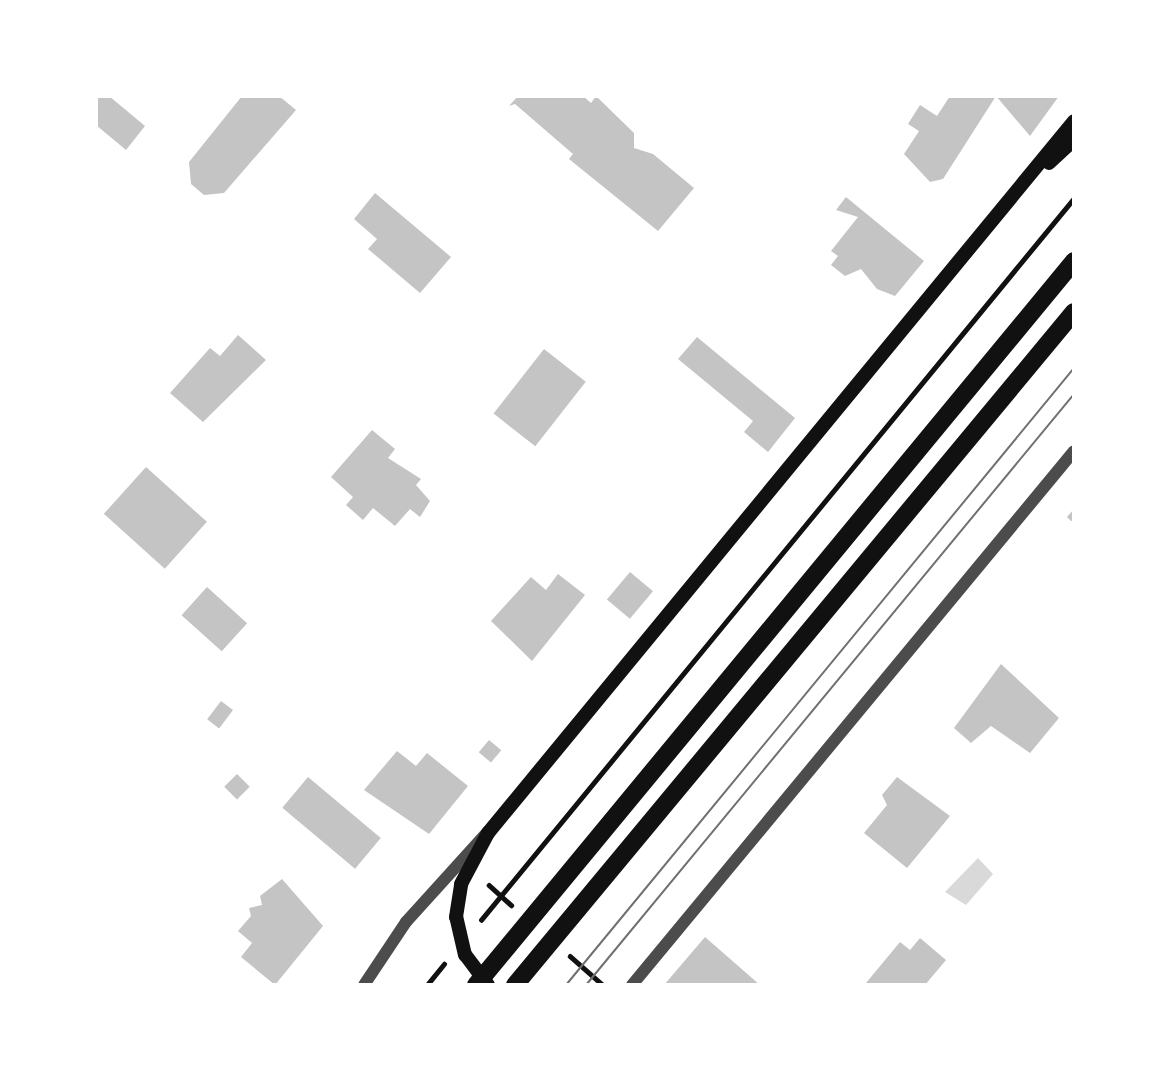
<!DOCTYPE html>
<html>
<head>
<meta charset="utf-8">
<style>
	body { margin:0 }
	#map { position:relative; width:1170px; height:1081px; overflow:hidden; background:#fff; font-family:"PT Sans",sans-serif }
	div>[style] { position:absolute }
	.water>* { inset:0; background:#d9d9d9 }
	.building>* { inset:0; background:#c4c4c4; transform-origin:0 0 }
	.path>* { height:4.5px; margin:-2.25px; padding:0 2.25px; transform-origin:2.25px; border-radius:2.25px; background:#111 }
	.tertiary>* { height:12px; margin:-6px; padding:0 6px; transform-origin:6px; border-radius:6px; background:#4c4c4c }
	.secondary>* { height:14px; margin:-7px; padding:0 7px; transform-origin:7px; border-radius:7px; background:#111 }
	.primary>* { height:18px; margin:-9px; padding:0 9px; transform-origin:9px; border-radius:9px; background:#111 }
	.tram>* { height:2px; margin:-1px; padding:0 1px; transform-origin:1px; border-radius:1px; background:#707070 }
	span { translate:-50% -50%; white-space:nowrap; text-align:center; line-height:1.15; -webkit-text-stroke:6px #fff; paint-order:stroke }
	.frame { position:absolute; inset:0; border:98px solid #fff; pointer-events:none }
</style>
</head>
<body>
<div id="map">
	<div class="water">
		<div style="clip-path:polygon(978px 858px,993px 874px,966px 905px,945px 892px)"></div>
	</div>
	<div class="building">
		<div style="clip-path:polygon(96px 96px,109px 96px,145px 126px,126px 150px,96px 125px)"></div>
		<div style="clip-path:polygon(242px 96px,279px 96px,296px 110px,224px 193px,204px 195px,191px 184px,189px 162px)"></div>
		<div style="clip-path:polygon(518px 96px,583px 96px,591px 103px,596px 96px,634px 133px,634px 148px,653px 154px,694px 188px,658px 231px,569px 159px,573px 154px,515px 104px,509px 106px)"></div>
		<div style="clip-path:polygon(950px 96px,1059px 96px,1030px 136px,996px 96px,943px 179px,930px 182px,904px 154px,919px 131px,908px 124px,920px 105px,937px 116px)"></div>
		<div style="clip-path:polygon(375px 193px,451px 257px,420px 293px,368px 249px,377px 239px,354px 219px)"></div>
		<div style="clip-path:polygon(846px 197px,924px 261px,895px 296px,877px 289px,861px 269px,845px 276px,831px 265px,838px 256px,831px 251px,858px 217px,836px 210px)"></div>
		<div style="clip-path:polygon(238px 335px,266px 360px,203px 422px,170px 393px,210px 348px,220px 356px)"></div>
		<div style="clip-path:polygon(697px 337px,795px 418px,768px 452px,744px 432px,753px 421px,678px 359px)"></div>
		<div style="left:544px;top:349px;width:53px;height:82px;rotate:38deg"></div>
		<div style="clip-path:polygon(372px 430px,395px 449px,388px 458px,421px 479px,416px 485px,430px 501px,420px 517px,410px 509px,395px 526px,373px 508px,363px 520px,346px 505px,353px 497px,331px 477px)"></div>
		<div style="left:146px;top:467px;width:82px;height:63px;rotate:42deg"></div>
		<div style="clip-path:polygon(1074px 509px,1074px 521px,1071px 521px,1067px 517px)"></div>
		<div style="left:630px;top:572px;width:30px;height:36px;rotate:40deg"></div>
		<div style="clip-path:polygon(558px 574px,585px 595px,532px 661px,491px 621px,531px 577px,546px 590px)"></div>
		<div style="left:207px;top:587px;width:54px;height:38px;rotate:42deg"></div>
		<div style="clip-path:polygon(1001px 664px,1059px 718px,1030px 753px,991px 726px,971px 743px,954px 728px)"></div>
		<div style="left:221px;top:701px;width:15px;height:23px;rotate:37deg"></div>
		<div style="left:489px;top:740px;width:16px;height:16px;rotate:40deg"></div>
		<div style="clip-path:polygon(397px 751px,416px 766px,427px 753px,468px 786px,429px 834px,364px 790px)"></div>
		<div style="left:237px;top:774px;width:18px;height:18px;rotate:45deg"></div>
		<div style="left:308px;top:777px;width:95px;height:40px;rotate:40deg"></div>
		<div style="clip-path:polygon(897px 777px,950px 816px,907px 868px,864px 833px,887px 805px,882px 795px)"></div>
		<div style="clip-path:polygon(282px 879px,323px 926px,275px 985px,241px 957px,252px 943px,238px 931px,251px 916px,249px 908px,262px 905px,260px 896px)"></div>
		<div style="clip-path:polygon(705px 937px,760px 985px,664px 985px)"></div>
		<div style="clip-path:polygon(920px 938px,946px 960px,925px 985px,866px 983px,900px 942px,910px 950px)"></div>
	</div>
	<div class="path">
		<div style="left:489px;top:885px;width:30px;rotate:42deg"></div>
		<div style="left:481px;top:920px;width:934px;rotate:-50.6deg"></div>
		<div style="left:570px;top:956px;width:44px;rotate:41.3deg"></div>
		<div style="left:427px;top:985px;width:27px;rotate:-51deg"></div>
	</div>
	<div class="tertiary">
		<div style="left:364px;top:985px;width:76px;rotate:-56.3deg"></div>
		<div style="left:406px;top:922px;width:118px;rotate:-47.8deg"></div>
		<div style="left:632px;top:985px;width:693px;rotate:-50.38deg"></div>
	</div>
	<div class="secondary">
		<div style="left:1049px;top:163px;width:34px;rotate:-43deg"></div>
		<div style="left:488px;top:985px;width:38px;rotate:-127deg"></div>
		<div style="left:465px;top:955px;width:39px;rotate:-103deg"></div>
		<div style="left:456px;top:917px;width:33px;rotate:-81deg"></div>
		<div style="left:461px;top:884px;width:58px;rotate:-62.1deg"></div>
		<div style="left:488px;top:833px;width:922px;rotate:-50.54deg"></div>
	</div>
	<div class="primary">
		<div style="left:476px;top:985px;width:939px;rotate:-50.44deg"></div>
		<div style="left:515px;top:985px;width:875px;rotate:-50.29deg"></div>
	</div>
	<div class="tram">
		<div style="left:566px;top:985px;width:799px;rotate:-50.53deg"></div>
		<div style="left:586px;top:985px;width:766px;rotate:-50.45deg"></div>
	</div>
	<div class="frame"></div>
</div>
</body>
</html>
